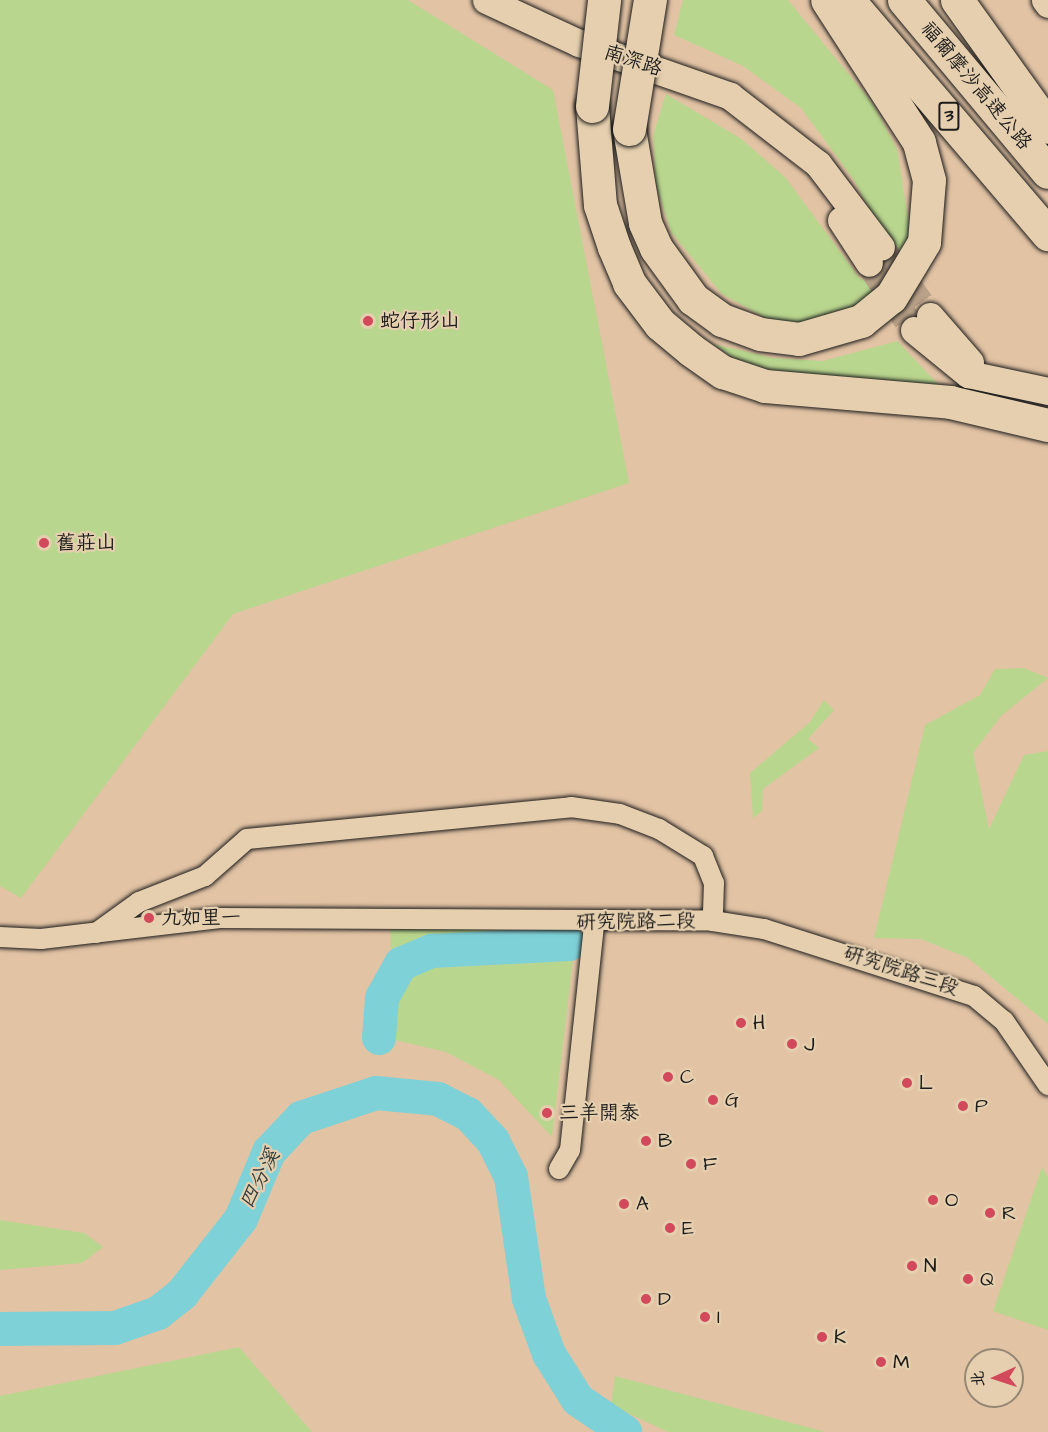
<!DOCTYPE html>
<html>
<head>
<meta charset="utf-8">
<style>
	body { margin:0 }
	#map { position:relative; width:1048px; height:1432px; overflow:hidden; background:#e2c3a4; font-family:"Architects Daughter","LXGW WenKai TC",sans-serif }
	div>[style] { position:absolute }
	.green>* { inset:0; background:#b9d68e }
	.river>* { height:34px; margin:-17px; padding:0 17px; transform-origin:17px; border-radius:17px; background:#7fd1d8 }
	.secondary-tunnel>* { height:27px; margin-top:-13.5px; transform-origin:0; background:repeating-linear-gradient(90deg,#baa289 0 27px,transparent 0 41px) }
	.roads { filter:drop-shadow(0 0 2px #1c1c1c) drop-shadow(0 0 2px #1c1c1c) }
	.street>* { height:20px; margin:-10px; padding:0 10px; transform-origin:10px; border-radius:10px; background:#e5cfae }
	.secondary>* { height:27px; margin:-13.5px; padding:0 13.5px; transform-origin:13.5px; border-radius:13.5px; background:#e5cfae }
	.highway>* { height:33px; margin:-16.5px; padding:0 16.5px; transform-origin:16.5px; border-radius:16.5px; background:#e5cfae }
	.bridges { filter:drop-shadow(0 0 2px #1c1c1c) drop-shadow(0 0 2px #1c1c1c) }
	.highway-bridge>* { height:33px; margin:-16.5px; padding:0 16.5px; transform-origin:16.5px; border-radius:16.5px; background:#e5cfae }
	.dots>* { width:16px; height:16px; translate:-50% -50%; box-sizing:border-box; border:3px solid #e5cfae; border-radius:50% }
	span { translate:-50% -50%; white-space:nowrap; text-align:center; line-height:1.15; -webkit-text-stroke:4.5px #e5cfae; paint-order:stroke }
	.shield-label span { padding:2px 4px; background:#e5cfae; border:2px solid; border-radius:4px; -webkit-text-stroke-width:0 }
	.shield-label { font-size:18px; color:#1c1c1c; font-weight:700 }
	.street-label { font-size:20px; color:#1c1c1c }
	.poi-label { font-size:20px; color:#1c1c1c }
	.left { translate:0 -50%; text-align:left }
	.water-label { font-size:21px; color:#304042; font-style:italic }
	.north { position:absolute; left:964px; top:1348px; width:60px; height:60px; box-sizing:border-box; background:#e5cfae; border:2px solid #958774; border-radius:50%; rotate:267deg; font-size:16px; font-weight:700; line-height:24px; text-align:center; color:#1c1c1c }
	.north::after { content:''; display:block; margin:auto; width:21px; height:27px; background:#d1495b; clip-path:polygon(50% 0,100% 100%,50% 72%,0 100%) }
</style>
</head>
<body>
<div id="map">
	<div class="green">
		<div style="clip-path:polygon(0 0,408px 0,553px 90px,629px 483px,233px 614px,21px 898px,0 886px)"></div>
		<div style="clip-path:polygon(683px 0,788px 0,873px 104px,897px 149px,910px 230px,905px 253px,888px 284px,861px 307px,798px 326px,769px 320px,722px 294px,671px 232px,656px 185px,653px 135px,666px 94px,740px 138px,785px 177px,861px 280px,890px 250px,854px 180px,801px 108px,743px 66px,674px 35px)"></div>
		<div style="clip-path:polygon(897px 341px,942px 388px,774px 373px,740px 363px,714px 344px,773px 358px,823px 361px)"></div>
		<div style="clip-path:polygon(1024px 668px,1048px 678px,1001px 716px,973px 753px,989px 829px,1024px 755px,1048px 751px,1048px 1024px,968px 958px,921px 939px,874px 938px,925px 725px,980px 695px,995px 669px)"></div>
		<div style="clip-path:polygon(824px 700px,834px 710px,808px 739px,819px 748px,763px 789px,762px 811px,753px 818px,750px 773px,810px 722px)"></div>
		<div style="clip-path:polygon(390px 926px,576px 933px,552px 1137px,499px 1080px,446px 1052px,395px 1040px)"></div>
		<div style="clip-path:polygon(1042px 1167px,1048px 1177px,1048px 1330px,993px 1311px)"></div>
		<div style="clip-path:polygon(0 1220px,84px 1233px,103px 1247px,82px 1263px,0 1270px)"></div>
		<div style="clip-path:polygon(239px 1347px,312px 1432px,0 1432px,0 1396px)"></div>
		<div style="clip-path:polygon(615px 1376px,826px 1432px,668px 1432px,611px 1405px)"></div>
	</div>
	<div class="river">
		<div style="left:379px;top:1038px;width:40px;rotate:-85.7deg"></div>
		<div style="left:382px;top:998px;width:39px;rotate:-61deg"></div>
		<div style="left:401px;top:964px;width:34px;rotate:-23deg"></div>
		<div style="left:432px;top:951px;width:137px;rotate:-2.9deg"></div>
		<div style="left:0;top:1329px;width:115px;rotate:-0.5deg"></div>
		<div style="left:115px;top:1328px;width:46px;rotate:-19.2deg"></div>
		<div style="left:158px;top:1313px;width:31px;rotate:-38deg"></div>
		<div style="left:182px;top:1294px;width:95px;rotate:-51.8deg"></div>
		<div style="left:241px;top:1219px;width:73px;rotate:-67.3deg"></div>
		<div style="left:269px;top:1152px;width:47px;rotate:-46.7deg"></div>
		<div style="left:301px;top:1118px;width:79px;rotate:-18.4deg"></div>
		<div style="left:376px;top:1093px;width:62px;rotate:5.5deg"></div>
		<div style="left:438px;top:1099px;width:34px;rotate:27deg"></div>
		<div style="left:468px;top:1114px;width:37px;rotate:47deg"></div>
		<div style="left:493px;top:1141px;width:40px;rotate:63.4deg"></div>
		<div style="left:511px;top:1177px;width:123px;rotate:81.6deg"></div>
		<div style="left:529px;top:1299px;width:59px;rotate:70deg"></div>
		<div style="left:549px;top:1354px;width:54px;rotate:57.8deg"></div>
		<div style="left:578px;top:1400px;width:57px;rotate:34.2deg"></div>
	</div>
	<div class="secondary-tunnel">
		<div style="left:881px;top:247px;width:85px;rotate:54.6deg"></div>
		<div style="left:869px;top:263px;width:81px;rotate:56.1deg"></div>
	</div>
	<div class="roads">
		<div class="street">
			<div style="left:96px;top:933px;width:53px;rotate:-35.8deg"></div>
			<div style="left:139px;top:902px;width:71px;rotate:-21.5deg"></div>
			<div style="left:205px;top:876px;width:56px;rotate:-41.4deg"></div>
			<div style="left:247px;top:839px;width:326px;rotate:-5.6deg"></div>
			<div style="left:571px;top:807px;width:49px;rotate:8.1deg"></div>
			<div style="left:620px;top:814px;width:42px;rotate:21deg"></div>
			<div style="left:659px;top:829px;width:52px;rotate:31.5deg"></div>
			<div style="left:703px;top:856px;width:29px;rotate:68deg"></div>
			<div style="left:714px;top:883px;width:38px;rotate:92deg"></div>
			<div style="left:0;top:937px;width:41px;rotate:2.8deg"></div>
			<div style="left:41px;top:939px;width:180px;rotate:-6.7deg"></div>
			<div style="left:220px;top:918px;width:493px;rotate:0.3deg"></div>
			<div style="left:713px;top:921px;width:52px;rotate:8.9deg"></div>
			<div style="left:764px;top:929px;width:220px;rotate:17.7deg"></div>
			<div style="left:974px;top:996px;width:39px;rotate:40deg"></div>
			<div style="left:1004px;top:1021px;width:78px;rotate:55.5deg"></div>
			<div style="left:559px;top:1169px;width:22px;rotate:-60deg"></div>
			<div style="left:570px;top:1150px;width:227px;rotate:-83.9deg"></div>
		</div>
		<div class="secondary">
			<div style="left:486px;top:0;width:102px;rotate:24.8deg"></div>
			<div style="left:579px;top:43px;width:160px;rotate:19.3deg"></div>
			<div style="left:730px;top:96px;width:111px;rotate:37.7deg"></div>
			<div style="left:818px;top:164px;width:104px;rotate:52.8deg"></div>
			<div style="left:1045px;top:0;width:5px;rotate:53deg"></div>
			<div style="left:841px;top:220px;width:51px;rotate:56.9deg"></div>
			<div style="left:930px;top:316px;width:61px;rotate:49deg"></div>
			<div style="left:914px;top:330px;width:70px;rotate:39.2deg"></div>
			<div style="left:968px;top:374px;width:82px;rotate:12deg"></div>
		</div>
		<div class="highway">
			<div style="left:848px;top:0;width:308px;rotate:49.5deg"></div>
			<div style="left:904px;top:0;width:224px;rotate:50.1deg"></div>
			<div style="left:957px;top:0;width:156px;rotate:54.4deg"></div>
			<div style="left:592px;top:106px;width:99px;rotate:85.4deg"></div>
			<div style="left:600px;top:205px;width:44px;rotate:71.6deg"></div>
			<div style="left:614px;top:247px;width:39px;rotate:67deg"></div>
			<div style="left:629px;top:283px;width:51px;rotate:52.9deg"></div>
			<div style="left:660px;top:324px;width:40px;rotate:40deg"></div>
			<div style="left:691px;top:350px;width:39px;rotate:35deg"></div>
			<div style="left:723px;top:372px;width:44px;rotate:18.4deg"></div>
			<div style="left:765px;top:386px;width:186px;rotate:4.9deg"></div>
			<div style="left:950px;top:402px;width:101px;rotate:13.2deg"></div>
			<div style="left:629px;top:129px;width:95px;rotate:80.3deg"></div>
			<div style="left:645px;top:223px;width:27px;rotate:66deg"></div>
			<div style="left:656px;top:248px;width:63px;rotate:54deg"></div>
			<div style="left:693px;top:299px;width:36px;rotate:36deg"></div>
			<div style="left:722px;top:320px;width:40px;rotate:20.2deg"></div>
			<div style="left:760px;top:334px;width:39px;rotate:7deg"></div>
			<div style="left:799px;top:339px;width:65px;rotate:-16.2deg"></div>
			<div style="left:861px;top:321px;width:38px;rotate:-39deg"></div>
			<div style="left:891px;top:297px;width:64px;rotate:-59deg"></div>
			<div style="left:924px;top:242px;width:62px;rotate:-85.4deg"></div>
			<div style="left:929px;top:180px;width:39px;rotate:-105deg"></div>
			<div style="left:919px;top:142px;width:169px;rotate:-122.9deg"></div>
		</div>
	</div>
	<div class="bridges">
		<div class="highway-bridge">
			<div style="left:592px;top:106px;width:107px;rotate:-83.5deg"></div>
			<div style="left:629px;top:129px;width:131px;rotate:-80.8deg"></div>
		</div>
	</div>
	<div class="dots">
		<div style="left:368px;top:321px;background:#d1495b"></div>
		<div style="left:44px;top:543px;background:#d1495b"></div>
		<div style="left:149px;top:918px;background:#d1495b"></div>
		<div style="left:741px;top:1023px;background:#d1495b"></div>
		<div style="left:792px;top:1044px;background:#d1495b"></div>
		<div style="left:668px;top:1077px;background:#d1495b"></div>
		<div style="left:907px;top:1083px;background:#d1495b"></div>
		<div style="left:713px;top:1100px;background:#d1495b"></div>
		<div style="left:963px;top:1106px;background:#d1495b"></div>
		<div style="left:547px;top:1113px;background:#d1495b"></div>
		<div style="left:646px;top:1141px;background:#d1495b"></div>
		<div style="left:691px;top:1164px;background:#d1495b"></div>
		<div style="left:933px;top:1200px;background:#d1495b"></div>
		<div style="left:624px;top:1204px;background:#d1495b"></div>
		<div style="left:990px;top:1213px;background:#d1495b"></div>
		<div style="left:670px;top:1228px;background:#d1495b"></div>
		<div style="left:912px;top:1266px;background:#d1495b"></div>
		<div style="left:968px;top:1279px;background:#d1495b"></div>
		<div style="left:646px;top:1299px;background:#d1495b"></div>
		<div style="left:705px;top:1317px;background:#d1495b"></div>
		<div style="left:822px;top:1337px;background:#d1495b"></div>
		<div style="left:881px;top:1362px;background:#d1495b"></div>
	</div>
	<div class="shield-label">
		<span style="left:949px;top:116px">3</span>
	</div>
	<div class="street-label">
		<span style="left:633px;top:61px;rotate:18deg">南深路</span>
		<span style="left:976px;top:86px;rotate:50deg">福爾摩沙高速公路</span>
		<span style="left:636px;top:922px;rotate:-1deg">研究院路二段</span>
		<span style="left:901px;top:971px;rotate:18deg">研究院路三段</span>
	</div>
	<div class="poi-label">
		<span class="left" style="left:380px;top:321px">蛇仔形山</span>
		<span class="left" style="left:56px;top:543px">舊莊山</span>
		<span class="left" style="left:161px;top:918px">九如里一</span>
		<span class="left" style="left:753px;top:1023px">H</span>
		<span class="left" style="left:804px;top:1044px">J</span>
		<span class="left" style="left:680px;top:1077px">C</span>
		<span class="left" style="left:919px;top:1083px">L</span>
		<span class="left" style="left:725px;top:1100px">G</span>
		<span class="left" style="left:975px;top:1106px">P</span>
		<span class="left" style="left:559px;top:1113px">三羊開泰</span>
		<span class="left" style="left:658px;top:1141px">B</span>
		<span class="left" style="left:703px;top:1164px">F</span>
		<span class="left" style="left:945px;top:1200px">O</span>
		<span class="left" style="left:636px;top:1204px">A</span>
		<span class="left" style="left:1002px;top:1213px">R</span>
		<span class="left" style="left:682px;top:1228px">E</span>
		<span class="left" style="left:924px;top:1266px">N</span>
		<span class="left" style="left:980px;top:1279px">Q</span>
		<span class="left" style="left:658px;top:1299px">D</span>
		<span class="left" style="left:717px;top:1317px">I</span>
		<span class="left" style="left:834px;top:1337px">K</span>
		<span class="left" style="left:893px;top:1362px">M</span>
	</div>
	<div class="water-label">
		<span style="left:260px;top:1179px;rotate:-63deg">四分溪</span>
	</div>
	<div class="north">北</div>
</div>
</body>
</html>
